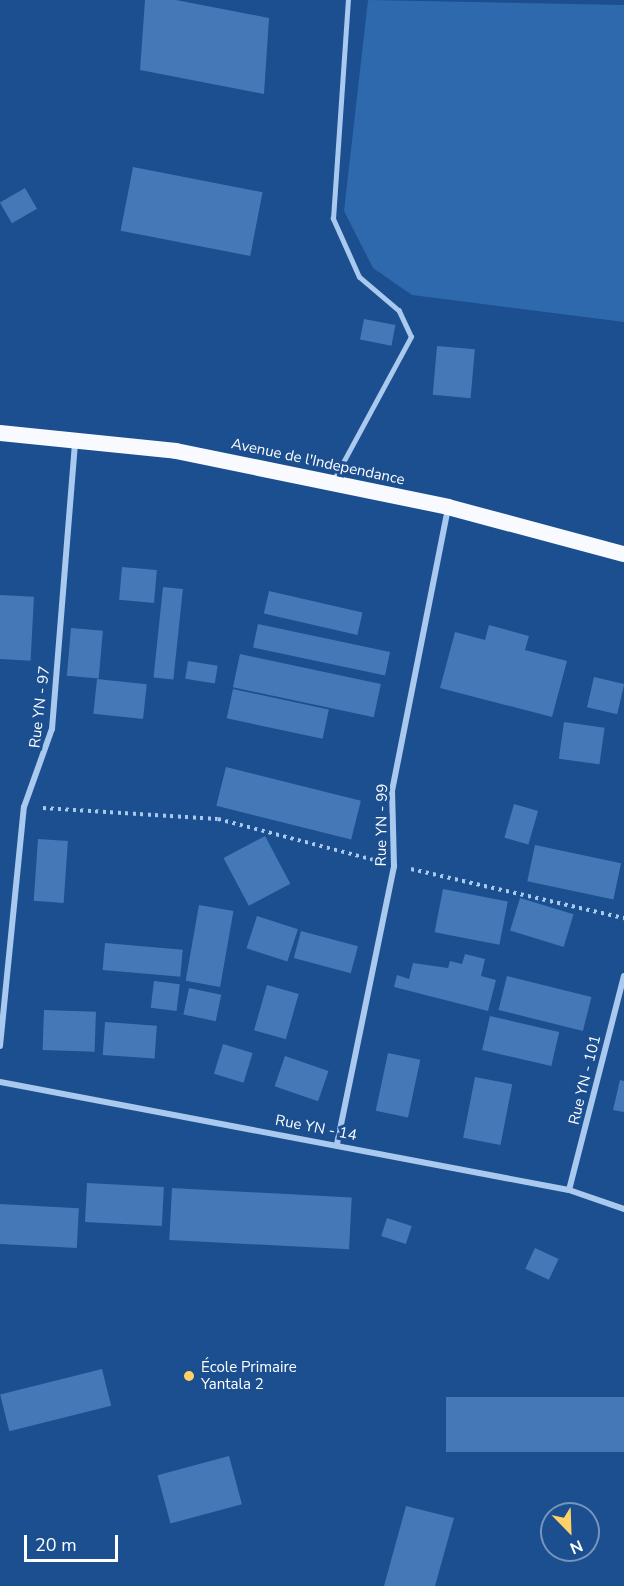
<!DOCTYPE html>
<html>
<head>
<meta charset="utf-8">
<style>
	body { margin:0 }
	#map { position:relative; width:624px; height:1586px; overflow:hidden; background:#1b4f8f; font-family:"Nunito Sans",sans-serif }
	div>[style] { position:absolute }
	.green>* { inset:0; background:#2e69ad }
	.building>* { inset:0; background:#4478b7; transform-origin:0 0 }
	.path>* { height:4px; margin-top:-2px; transform-origin:0; background:repeating-linear-gradient(90deg,#a9c9ee 0 3px,transparent 0 7.5px) }
	.service>* { height:4.5px; margin:-2.25px; padding:0 2.25px; transform-origin:2.25px; border-radius:2.25px; background:#a9c9ee }
	.minor>* { height:6px; margin:-3px; padding:0 3px; transform-origin:3px; border-radius:3px; background:#a9c9ee }
	.trunk>* { height:16px; margin:-8px; padding:0 8px; transform-origin:8px; border-radius:8px; background:#f8faff }
	.dots>* { width:16px; height:16px; translate:-50% -50%; box-sizing:border-box; border:3px solid #1b4f8f; border-radius:50% }
	span { translate:-50% -50%; white-space:nowrap; text-align:center; line-height:1.15; -webkit-text-stroke:6px #1b4f8f; paint-order:stroke }
	.street-label { font-size:15px; color:#fff }
	.poi-label { font-size:15px; color:#fff }
	.left { translate:0 -50%; text-align:left }
	.north { position:absolute; left:540px; top:1502px; width:60px; height:60px; box-sizing:border-box; background:#1b4f8f; border:2px solid #7695bc; border-radius:50%; rotate:157deg; font-size:16px; font-weight:700; line-height:24px; text-align:center; color:#fff }
	.north::after { content:''; display:block; margin:auto; width:21px; height:27px; background:#ffd166; clip-path:polygon(50% 0,100% 100%,50% 72%,0 100%) }
	.scale { position:absolute; left:24px; top:1535px; width:94px; height:27px; box-sizing:border-box; border:3px solid #fff; border-top:0; padding-left:8px; font-size:18px; line-height:21px; white-space:nowrap; color:#fff; -webkit-text-stroke:4px #1b4f8f; paint-order:stroke }
</style>
</head>
<body>
<div id="map">
	<div class="green">
		<div style="clip-path:polygon(368px 0,624px 5px,624px 322px,412px 295px,373px 268px,344px 211px)"></div>
	</div>
	<div class="building">
		<div style="clip-path:polygon(145px 0,176px 0,269px 18px,264px 94px,140px 70px)"></div>
		<div style="left:133px;top:167px;width:132px;height:65px;rotate:11deg"></div>
		<div style="left:25px;top:188px;width:24px;height:29px;rotate:60deg"></div>
		<div style="left:364px;top:319px;width:32px;height:21px;rotate:11deg"></div>
		<div style="left:437px;top:346px;width:38px;height:49px;rotate:5deg"></div>
		<div style="left:122px;top:567px;width:35px;height:33px;rotate:5deg"></div>
		<div style="left:163px;top:587px;width:20px;height:91px;rotate:6deg"></div>
		<div style="left:269px;top:591px;width:96px;height:23px;rotate:13deg"></div>
		<div style="left:0;top:595px;width:34px;height:64px;rotate:3deg"></div>
		<div style="left:258px;top:624px;width:135px;height:24px;rotate:12deg"></div>
		<div style="clip-path:polygon(489px 625px,529px 636px,525px 650px,567px 661px,552px 717px,440px 688px,455px 632px,485px 640px)"></div>
		<div style="left:71px;top:628px;width:32px;height:48px;rotate:5deg"></div>
		<div style="left:240px;top:654px;width:144px;height:34px;rotate:12deg"></div>
		<div style="left:188px;top:661px;width:30px;height:18px;rotate:9deg"></div>
		<div style="left:594px;top:677px;width:31px;height:31px;rotate:13deg"></div>
		<div style="left:97px;top:679px;width:50px;height:35px;rotate:6deg"></div>
		<div style="left:233px;top:689px;width:98px;height:30px;rotate:12deg"></div>
		<div style="left:564px;top:722px;width:41px;height:37px;rotate:8deg"></div>
		<div style="left:226px;top:767px;width:139px;height:40px;rotate:14deg"></div>
		<div style="left:514px;top:804px;width:25px;height:35px;rotate:16deg"></div>
		<div style="left:265px;top:836px;width:54px;height:47px;rotate:62deg"></div>
		<div style="left:38px;top:839px;width:30px;height:62px;rotate:4deg"></div>
		<div style="left:535px;top:845px;width:88px;height:37px;rotate:12deg"></div>
		<div style="left:443px;top:889px;width:66px;height:44px;rotate:11deg"></div>
		<div style="left:520px;top:898px;width:56px;height:34px;rotate:17deg"></div>
		<div style="left:199px;top:905px;width:35px;height:77px;rotate:10deg"></div>
		<div style="left:257px;top:916px;width:43px;height:34px;rotate:18deg"></div>
		<div style="left:301px;top:931px;width:59px;height:28px;rotate:15deg"></div>
		<div style="left:105px;top:943px;width:78px;height:27px;rotate:5deg"></div>
		<div style="clip-path:polygon(465px 954px,485px 959px,481px 976px,496px 980px,488px 1011px,394px 987px,397px 975px,409px 979px,413px 963px,448px 968px,450px 961px,462px 964px)"></div>
		<div style="left:507px;top:976px;width:87px;height:35px;rotate:14deg"></div>
		<div style="left:154px;top:981px;width:26px;height:27px;rotate:7deg"></div>
		<div style="left:267px;top:985px;width:33px;height:47px;rotate:16deg"></div>
		<div style="left:189px;top:988px;width:33px;height:27px;rotate:12deg"></div>
		<div style="left:44px;top:1010px;width:52px;height:40px;rotate:2deg"></div>
		<div style="left:490px;top:1016px;width:71px;height:35px;rotate:13deg"></div>
		<div style="left:105px;top:1022px;width:52px;height:33px;rotate:4deg"></div>
		<div style="left:223px;top:1044px;width:31px;height:31px;rotate:17deg"></div>
		<div style="left:388px;top:1053px;width:33px;height:59px;rotate:12deg"></div>
		<div style="left:285px;top:1056px;width:46px;height:32px;rotate:19deg"></div>
		<div style="left:475px;top:1077px;width:38px;height:62px;rotate:11deg"></div>
		<div style="clip-path:polygon(620px 1080px,624px 1081px,624px 1112px,613px 1110px)"></div>
		<div style="left:87px;top:1183px;width:77px;height:39px;rotate:3deg"></div>
		<div style="left:172px;top:1188px;width:180px;height:52px;rotate:3deg"></div>
		<div style="left:0;top:1204px;width:79px;height:40px;rotate:3deg"></div>
		<div style="left:387px;top:1218px;width:26px;height:19px;rotate:18deg"></div>
		<div style="left:535px;top:1248px;width:26px;height:23px;rotate:25deg"></div>
		<div style="left:102px;top:1369px;width:38px;height:105px;rotate:76deg"></div>
		<div style="left:624px;top:1397px;width:55px;height:178px;rotate:90deg"></div>
		<div style="left:229px;top:1456px;width:50px;height:74px;rotate:75deg"></div>
		<div style="clip-path:polygon(406px 1506px,454px 1518px,435px 1586px,384px 1586px)"></div>
	</div>
	<div class="path">
		<div style="left:43px;top:808px;width:175px;rotate:3.6deg"></div>
		<div style="left:218px;top:819px;width:161px;rotate:14.7deg"></div>
		<div style="left:411px;top:869px;width:219px;rotate:13deg"></div>
	</div>
	<div class="service">
		<div style="left:333px;top:481px;width:164px;rotate:-61.6deg"></div>
		<div style="left:411px;top:337px;width:29px;rotate:-115deg"></div>
		<div style="left:399px;top:311px;width:52px;rotate:-139.6deg"></div>
		<div style="left:359px;top:277px;width:64px;rotate:-114.1deg"></div>
		<div style="left:333px;top:219px;width:220px;rotate:-86.1deg"></div>
	</div>
	<div class="minor">
		<div style="left:0;top:1046px;width:240px;rotate:-84.3deg"></div>
		<div style="left:24px;top:807px;width:83px;rotate:-70.3deg"></div>
		<div style="left:52px;top:729px;width:288px;rotate:-85.4deg"></div>
		<div style="left:0;top:1082px;width:579px;rotate:10.75deg"></div>
		<div style="left:569px;top:1190px;width:58px;rotate:19.1deg"></div>
		<div style="left:337px;top:1144px;width:284px;rotate:-78.4deg"></div>
		<div style="left:394px;top:866px;width:75px;rotate:-91.5deg"></div>
		<div style="left:392px;top:791px;width:289px;rotate:-78.8deg"></div>
		<div style="left:569px;top:1190px;width:221px;rotate:-75.6deg"></div>
	</div>
	<div class="trunk">
		<div style="left:0;top:433px;width:177px;rotate:5.8deg"></div>
		<div style="left:176px;top:451px;width:278px;rotate:11.6deg"></div>
		<div style="left:448px;top:507px;width:182px;rotate:15deg"></div>
	</div>
	<div class="dots">
		<div style="left:189px;top:1376px;background:#ffd166"></div>
	</div>
	<div class="street-label">
		<span style="left:318px;top:462px;rotate:12deg">Avenue de l'Independance</span>
		<span style="left:40px;top:707px;rotate:-83deg">Rue YN - 97</span>
		<span style="left:382px;top:825px;rotate:-89deg">Rue YN - 99</span>
		<span style="left:585px;top:1080px;rotate:-76deg">Rue YN - 101</span>
		<span style="left:316px;top:1128px;rotate:11deg">Rue YN - 14</span>
	</div>
	<div class="poi-label">
		<span class="left" style="left:201px;top:1376px">École Primaire<br>Yantala 2</span>
	</div>
	<div class="north">N</div>
	<div class="scale">20 m</div>
</div>
</body>
</html>
